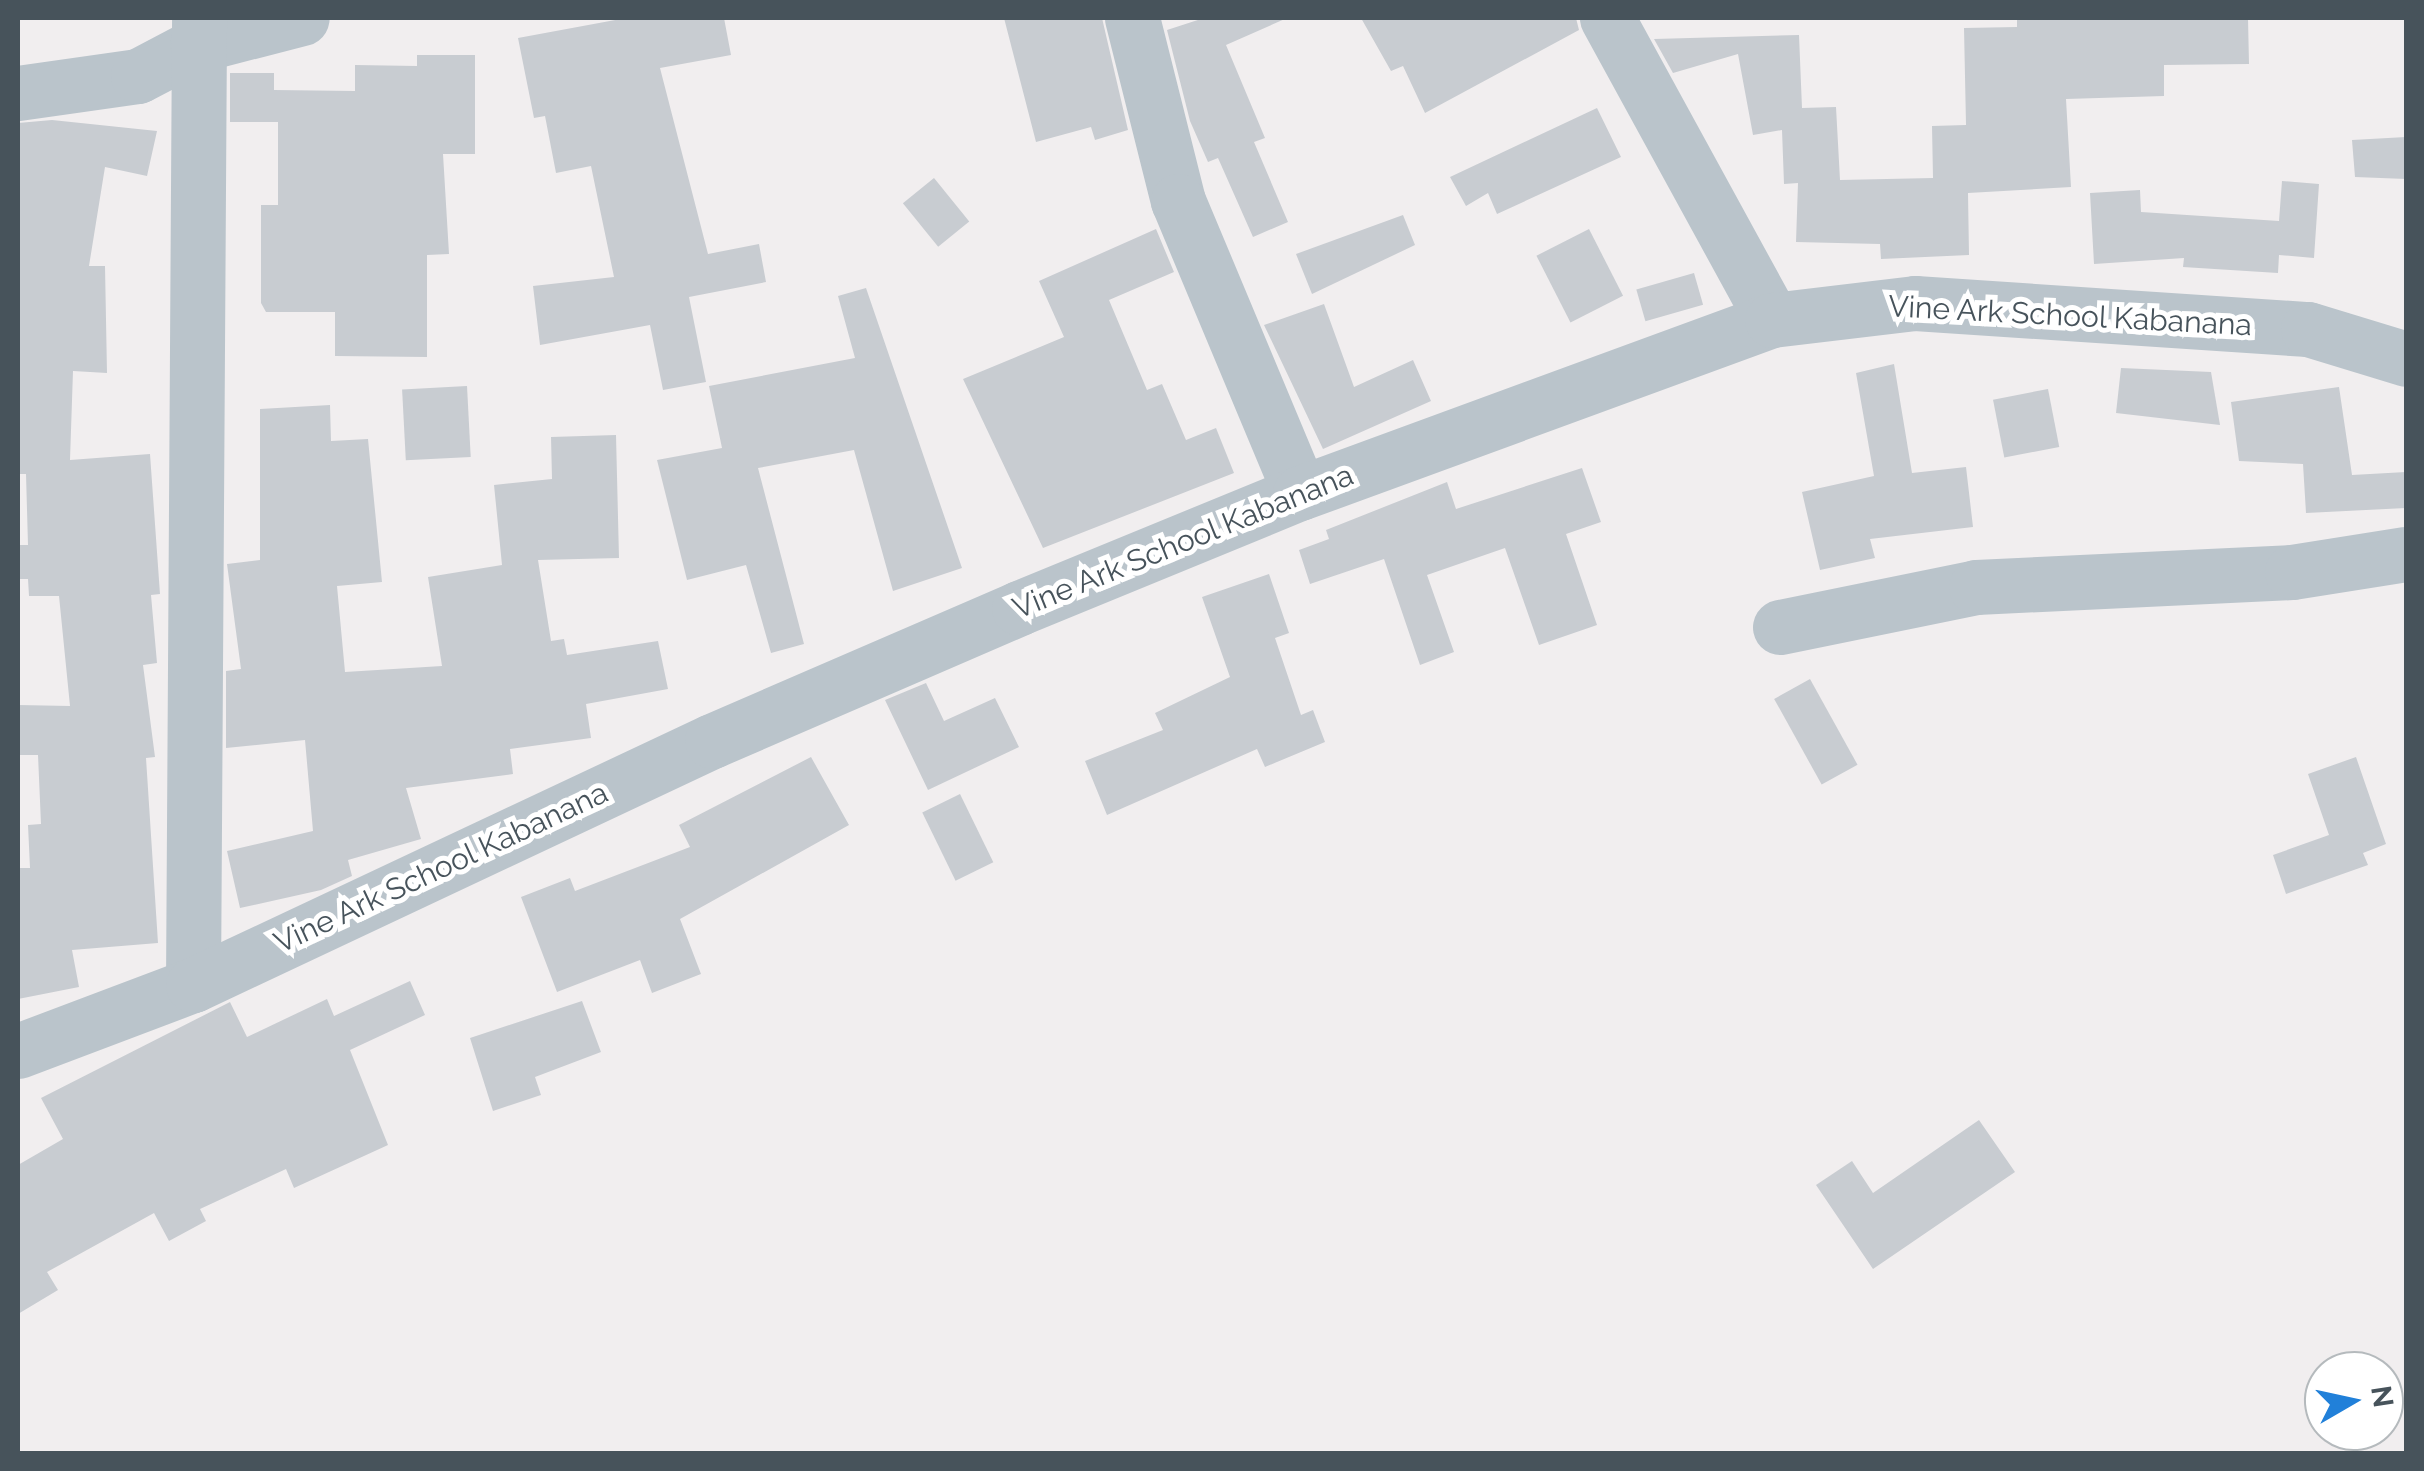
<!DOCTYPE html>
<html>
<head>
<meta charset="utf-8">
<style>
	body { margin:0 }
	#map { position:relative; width:2424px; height:1471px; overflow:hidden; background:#f1eeef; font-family:Raleway,sans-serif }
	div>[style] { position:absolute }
	.building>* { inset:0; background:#c8ccd1; transform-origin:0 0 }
	.minor>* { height:55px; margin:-27.5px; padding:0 27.5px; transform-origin:27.5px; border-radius:27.5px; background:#bac4cb }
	span { translate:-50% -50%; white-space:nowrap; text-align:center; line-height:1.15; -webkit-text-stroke:10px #fff; paint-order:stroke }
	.street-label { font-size:30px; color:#47535b }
	.frame { position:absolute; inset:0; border:20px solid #47535b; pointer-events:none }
	.north { position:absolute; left:2304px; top:1351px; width:100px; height:100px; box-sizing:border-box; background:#fff; border:2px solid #b5babd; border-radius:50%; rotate:81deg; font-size:28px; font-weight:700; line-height:40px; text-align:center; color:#47535b }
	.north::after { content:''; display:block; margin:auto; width:35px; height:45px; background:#2180d9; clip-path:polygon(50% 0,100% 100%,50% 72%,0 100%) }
</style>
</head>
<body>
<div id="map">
	<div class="building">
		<div style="clip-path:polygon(626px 18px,724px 18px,731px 55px,660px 68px,708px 254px,759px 244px,766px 282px,689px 297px,706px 382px,663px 390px,650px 325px,540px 345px,533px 286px,614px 277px,591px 166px,556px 173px,545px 116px,534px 118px,518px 38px)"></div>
		<div style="clip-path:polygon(1004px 18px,1102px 18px,1128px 130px,1095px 140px,1091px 127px,1036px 142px)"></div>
		<div style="clip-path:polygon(1204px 18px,1287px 18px,1226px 45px,1265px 138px,1254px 142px,1288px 222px,1253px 237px,1218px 158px,1208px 162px,1190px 121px,1167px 30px)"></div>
		<div style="clip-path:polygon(1361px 18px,1576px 18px,1579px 30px,1425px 113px,1403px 66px,1391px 71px)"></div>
		<div style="clip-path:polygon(2017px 18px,2248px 18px,2249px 64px,2164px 65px,2164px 96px,2066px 99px,2071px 187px,1968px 193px,1969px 255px,1881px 259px,1880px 244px,1796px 242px,1798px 183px,1784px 184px,1782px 130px,1753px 135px,1738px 54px,1673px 73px,1654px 39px,1799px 35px,1802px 108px,1836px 107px,1840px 180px,1933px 178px,1932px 126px,1966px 125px,1964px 28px,2017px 27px)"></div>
		<div style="clip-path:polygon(417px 55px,475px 55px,475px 154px,443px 154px,449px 254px,427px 255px,427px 357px,335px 356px,335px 312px,266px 312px,261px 303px,261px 205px,278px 205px,278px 122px,230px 122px,230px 73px,274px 73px,274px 90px,355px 91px,355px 65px,417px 66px)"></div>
		<div style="clip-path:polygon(1597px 108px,1621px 157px,1497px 214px,1488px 193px,1466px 206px,1450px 177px)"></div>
		<div style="clip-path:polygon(52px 120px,157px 131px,147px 176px,105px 167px,89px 266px,105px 266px,107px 373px,73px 371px,70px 460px,150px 454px,160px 594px,151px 595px,157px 663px,143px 665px,155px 757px,146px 758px,158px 943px,72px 950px,79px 987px,18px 999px,18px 868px,30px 868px,28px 825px,41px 824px,38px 755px,18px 755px,18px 705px,70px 706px,59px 596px,29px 596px,28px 579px,18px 579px,18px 545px,28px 545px,26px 474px,18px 474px,18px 123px)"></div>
		<div style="clip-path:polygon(2406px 137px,2406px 179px,2355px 177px,2352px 140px)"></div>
		<div style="left:934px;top:178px;width:56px;height:40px;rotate:51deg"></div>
		<div style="clip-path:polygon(2282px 181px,2319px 184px,2314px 258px,2279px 255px,2278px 273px,2183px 267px,2184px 258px,2094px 264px,2090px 193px,2140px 190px,2141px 212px,2279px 221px)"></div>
		<div style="clip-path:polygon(1403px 215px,1415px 245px,1312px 294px,1296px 254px)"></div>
		<div style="clip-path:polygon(1156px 229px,1174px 272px,1109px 300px,1147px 390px,1162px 384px,1186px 440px,1216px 428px,1234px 473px,1043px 548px,963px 379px,1064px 337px,1039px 281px)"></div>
		<div style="left:1589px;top:229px;width:75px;height:59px;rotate:63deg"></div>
		<div style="left:1694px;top:273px;width:33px;height:60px;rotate:74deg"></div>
		<div style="clip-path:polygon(866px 288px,962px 568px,893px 591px,854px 450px,758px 468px,804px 644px,771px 653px,746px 565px,687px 580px,657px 460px,722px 448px,709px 386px,855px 358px,838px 296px)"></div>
		<div style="clip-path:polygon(1324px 304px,1354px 387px,1413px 360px,1431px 401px,1323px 449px,1264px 325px)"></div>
		<div style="clip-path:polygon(1894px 364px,1912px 473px,1966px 467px,1973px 527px,1870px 539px,1875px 558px,1820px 570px,1802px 492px,1874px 476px,1856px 373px)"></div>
		<div style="clip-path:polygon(2121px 368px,2211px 372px,2220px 425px,2116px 413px)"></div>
		<div style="left:467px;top:386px;width:71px;height:65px;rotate:87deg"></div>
		<div style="clip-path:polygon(2339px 387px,2352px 475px,2406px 472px,2406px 508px,2306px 513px,2303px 464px,2239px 461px,2231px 402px)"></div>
		<div style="left:2048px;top:389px;width:59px;height:56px;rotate:79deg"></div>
		<div style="clip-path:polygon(330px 405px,331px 441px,368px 439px,382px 582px,337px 586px,345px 672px,442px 666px,428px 577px,502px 565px,494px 485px,552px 479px,551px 437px,616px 435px,619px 558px,538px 560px,551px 641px,564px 639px,567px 655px,658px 641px,668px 689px,586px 704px,591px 738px,510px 749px,513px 774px,406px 788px,421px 839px,348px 860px,352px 876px,321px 890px,240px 908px,227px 851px,313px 831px,305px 740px,226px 748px,226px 671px,241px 669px,227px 564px,260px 560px,260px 409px)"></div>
		<div style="clip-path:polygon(1582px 468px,1601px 522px,1566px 534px,1597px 625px,1539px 645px,1505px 548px,1427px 575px,1454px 652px,1420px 665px,1384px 559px,1310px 584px,1299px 550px,1329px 539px,1326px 530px,1447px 482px,1456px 509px)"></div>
		<div style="clip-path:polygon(1269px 574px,1289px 633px,1275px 638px,1301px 715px,1313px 710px,1325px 742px,1265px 767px,1257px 749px,1107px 815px,1085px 761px,1163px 730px,1155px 713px,1230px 677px,1202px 597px)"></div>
		<div style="left:1810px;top:679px;width:98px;height:41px;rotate:61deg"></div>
		<div style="clip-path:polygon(926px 683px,944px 721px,995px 698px,1019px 747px,928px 790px,885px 700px)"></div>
		<div style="clip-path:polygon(811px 757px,849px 825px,680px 919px,701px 974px,652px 993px,640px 960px,557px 992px,521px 897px,570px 878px,575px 891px,690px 847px,679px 825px)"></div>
		<div style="clip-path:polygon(2356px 757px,2386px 844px,2363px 853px,2368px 865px,2286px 894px,2273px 855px,2329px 835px,2308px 774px)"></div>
		<div style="left:960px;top:794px;width:76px;height:42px;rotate:64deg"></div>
		<div style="clip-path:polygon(410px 981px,425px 1015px,350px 1050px,388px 1145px,294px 1188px,286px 1169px,200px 1209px,206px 1221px,169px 1241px,154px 1213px,47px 1272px,58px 1290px,18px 1314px,18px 1165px,63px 1139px,41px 1098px,230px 1002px,247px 1037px,327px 999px,334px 1016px)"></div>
		<div style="clip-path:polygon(582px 1001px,601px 1052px,535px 1077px,541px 1095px,493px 1111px,470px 1038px)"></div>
		<div style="clip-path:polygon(1979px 1120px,2015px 1172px,1873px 1269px,1816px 1185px,1852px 1161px,1873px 1193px)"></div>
	</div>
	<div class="minor">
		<div style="left:1132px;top:18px;width:189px;rotate:75.9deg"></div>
		<div style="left:1178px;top:201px;width:316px;rotate:67.3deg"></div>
		<div style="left:1607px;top:18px;width:344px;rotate:61.3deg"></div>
		<div style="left:18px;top:93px;width:121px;rotate:-8.1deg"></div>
		<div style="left:138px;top:76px;width:67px;rotate:-27.7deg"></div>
		<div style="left:197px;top:45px;width:108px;rotate:-14.4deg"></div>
		<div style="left:1780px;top:627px;width:200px;rotate:-11.5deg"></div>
		<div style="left:1976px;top:587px;width:316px;rotate:-2.7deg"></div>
		<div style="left:2292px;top:572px;width:115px;rotate:-9deg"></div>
		<div style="left:193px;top:985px;width:967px;rotate:-89.64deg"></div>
		<div style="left:18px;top:1051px;width:187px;rotate:-20.7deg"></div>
		<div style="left:193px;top:985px;width:573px;rotate:-25.18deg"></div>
		<div style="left:712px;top:741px;width:335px;rotate:-23.4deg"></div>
		<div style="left:1019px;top:608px;width:304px;rotate:-22.3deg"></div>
		<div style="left:1300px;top:493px;width:503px;rotate:-20.13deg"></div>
		<div style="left:1772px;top:320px;width:144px;rotate:-6.8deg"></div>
		<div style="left:1915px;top:303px;width:394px;rotate:3.8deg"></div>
		<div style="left:2308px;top:329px;width:102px;rotate:17deg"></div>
	</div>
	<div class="street-label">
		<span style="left:2070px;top:316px;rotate:3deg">Vine Ark School Kabanana</span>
		<span style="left:1183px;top:542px;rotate:-22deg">Vine Ark School Kabanana</span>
		<span style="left:441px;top:868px;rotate:-25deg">Vine Ark School Kabanana</span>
	</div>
	<div class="frame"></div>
	<div class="north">N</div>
</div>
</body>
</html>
